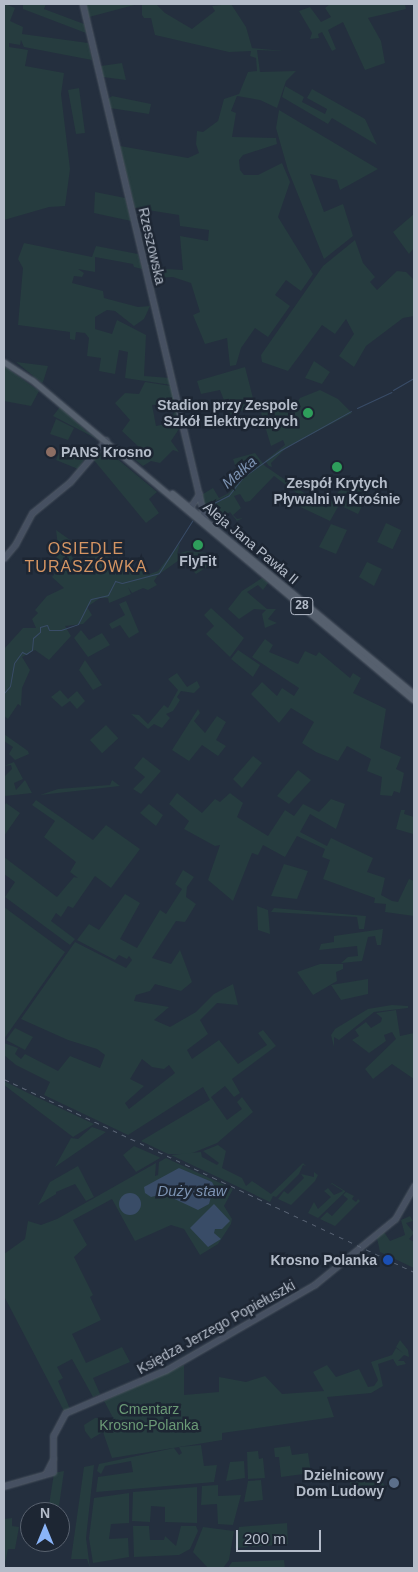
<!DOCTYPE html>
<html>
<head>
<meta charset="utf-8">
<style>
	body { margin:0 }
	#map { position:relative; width:418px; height:1572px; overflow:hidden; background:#242f3e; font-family:Arial,sans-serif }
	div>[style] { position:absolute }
	.green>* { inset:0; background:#263c3f; transform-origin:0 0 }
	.water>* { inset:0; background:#394c67 }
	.round { border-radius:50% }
	.stream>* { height:1px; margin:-0.5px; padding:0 0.5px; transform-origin:0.5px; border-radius:0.5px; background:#394c67 }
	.roads { filter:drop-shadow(0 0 1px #565f6c) drop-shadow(0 0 1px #565f6c) }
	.secondary>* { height:4.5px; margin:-2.25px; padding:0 2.25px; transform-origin:2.25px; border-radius:2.25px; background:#465061 }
	.primary>* { height:5px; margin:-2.5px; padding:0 2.5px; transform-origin:2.5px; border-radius:2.5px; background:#56606e }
	.rail>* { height:1px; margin-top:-0.5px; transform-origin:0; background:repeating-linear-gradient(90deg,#5a6575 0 5px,transparent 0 10px) }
	.dots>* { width:14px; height:14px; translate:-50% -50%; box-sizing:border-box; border:2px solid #1d2633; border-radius:50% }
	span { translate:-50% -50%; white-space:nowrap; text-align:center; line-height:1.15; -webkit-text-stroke:5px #1d2633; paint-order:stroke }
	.shield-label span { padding:1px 4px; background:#1d2633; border:1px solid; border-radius:4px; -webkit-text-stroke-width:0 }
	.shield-label { font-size:12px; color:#b4bcc9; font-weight:700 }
	.street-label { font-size:14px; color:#b4bcc9 }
	.poi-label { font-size:14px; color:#b4bcc9; font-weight:700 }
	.right { translate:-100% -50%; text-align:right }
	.left { translate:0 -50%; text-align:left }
	.park-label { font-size:14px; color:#6b9a76 }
	.water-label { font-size:15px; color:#7c92b1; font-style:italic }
	.quarter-label { font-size:16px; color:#d59563; letter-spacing:1px }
	.frame { position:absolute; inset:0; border:5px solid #b4bcc9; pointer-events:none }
	.north { position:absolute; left:20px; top:1502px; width:50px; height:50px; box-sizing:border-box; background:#1d2633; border:1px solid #59626f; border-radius:50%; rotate:0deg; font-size:14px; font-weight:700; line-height:20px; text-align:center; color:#b4bcc9 }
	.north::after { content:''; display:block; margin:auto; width:18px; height:22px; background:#8ab4f8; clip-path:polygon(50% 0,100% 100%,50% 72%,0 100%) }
	.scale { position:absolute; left:236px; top:1530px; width:85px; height:22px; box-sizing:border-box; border:2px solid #b4bcc9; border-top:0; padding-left:6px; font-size:15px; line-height:18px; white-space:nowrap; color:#b4bcc9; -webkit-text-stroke:4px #1d2633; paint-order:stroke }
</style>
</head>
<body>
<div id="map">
	<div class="green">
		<div style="clip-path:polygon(5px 4px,15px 8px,10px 21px,23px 27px,22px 34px,88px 43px,92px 60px,24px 47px,21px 40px,20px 45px,9px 43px,9px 47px,28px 50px,25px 66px,64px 73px,61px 94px,70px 169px,65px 206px,49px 207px,4px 220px)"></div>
		<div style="clip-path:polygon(10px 4px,46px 4px,44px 9px,84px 24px,86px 33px,23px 9px,23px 5px)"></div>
		<div style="clip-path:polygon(86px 4px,138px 4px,89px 17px)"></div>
		<div style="clip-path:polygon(142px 4px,156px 4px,165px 13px,192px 29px,215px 11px,212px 6px,231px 4px,246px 27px,252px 48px,284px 51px,257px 50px,260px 72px,296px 71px,286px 81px,277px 108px,260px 100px,237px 96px,231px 111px,236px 113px,232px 137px,276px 138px,277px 144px,243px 155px,239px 160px,240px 170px,244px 175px,258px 175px,282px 163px,290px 182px,278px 217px,313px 274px,301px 291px,286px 280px,275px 295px,290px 306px,268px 337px,255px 328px,241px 348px,236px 365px,230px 366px,227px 338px,205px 344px,193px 315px,200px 312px,191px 283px,173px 277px,152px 278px,150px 268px,183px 270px,180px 236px,208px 241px,209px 230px,180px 226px,179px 215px,135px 208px,120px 146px,188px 158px,199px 153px,196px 144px,197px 131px,203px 132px,218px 121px,224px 99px,239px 94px,248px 72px,257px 71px,256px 58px,250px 56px,251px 51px,229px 52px,155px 35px,151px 18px,144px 18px,142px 15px)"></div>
		<div style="clip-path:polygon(330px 4px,405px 4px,406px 9px,368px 18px,381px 41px,385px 63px,365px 70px,343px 22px,328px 30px,336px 49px,332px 51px,322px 32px,318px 34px,319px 38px,310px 39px,312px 33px,299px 11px,310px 7px,321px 22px,331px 17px,325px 8px)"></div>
		<div style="clip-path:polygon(122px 63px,126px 80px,103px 77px,101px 66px)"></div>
		<div style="clip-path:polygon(285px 86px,304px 97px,302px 102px,325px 114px,327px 109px,307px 98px,312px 89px,365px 119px,377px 145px,332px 118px,328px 124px,282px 97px)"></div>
		<div style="clip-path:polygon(79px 88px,85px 133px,76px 134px,68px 90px)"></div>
		<div style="clip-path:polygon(112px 96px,151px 104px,149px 114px,110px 108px,108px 99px)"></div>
		<div style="clip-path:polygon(279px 110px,378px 169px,340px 190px,337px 180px,310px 174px,324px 212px,343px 204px,353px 236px,324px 259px,288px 170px,276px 128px)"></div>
		<div style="clip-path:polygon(95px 192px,125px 198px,131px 221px,94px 213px)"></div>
		<div style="clip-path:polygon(414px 214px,414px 248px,409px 254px,393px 232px)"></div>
		<div style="clip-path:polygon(355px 240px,363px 263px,375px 277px,370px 282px,377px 290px,397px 271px,406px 272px,414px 280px,414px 316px,403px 318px,366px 346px,354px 367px,339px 356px,354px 334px,346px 319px,335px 334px,322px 325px,288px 371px,262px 362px,261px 355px,323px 266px)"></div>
		<div style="clip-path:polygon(24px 243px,92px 257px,96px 246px,138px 254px,142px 269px,134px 267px,133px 264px,95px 257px,95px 272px,78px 269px,84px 273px,82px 277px,74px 276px,72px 283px,103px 291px,104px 298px,138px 307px,150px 306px,144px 319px,134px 326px,115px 311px,107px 310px,95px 317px,95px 329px,112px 334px,117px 320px,146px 335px,144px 376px,170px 378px,171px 385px,125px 378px,128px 352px,119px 350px,115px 374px,99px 371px,101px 358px,87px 356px,89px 338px,85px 333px,76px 332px,75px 340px,70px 339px,70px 332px,18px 325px,23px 268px,18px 259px)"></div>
		<div style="clip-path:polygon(314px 361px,330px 372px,322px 384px,305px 378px)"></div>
		<div style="clip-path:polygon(16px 362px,48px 366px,43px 382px,42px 383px)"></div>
		<div style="clip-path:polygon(4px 366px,39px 391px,31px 406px,4px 401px)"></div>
		<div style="clip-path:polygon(245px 367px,255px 406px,229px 415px,226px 404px,233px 401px,225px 403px,220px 390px,201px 394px,197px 381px)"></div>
		<div style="clip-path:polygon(145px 382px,171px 386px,179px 418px,172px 419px,174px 412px,170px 403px,152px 405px,156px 426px,180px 421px,181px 426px,171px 441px,179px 452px,173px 450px,160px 463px,151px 461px,143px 466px,133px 458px,141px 449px,122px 431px,130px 420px,115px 403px,125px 393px,139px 394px)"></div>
		<div style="clip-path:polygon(320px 390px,338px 399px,352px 413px,286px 448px,271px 463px,272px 467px,269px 466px,265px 461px,285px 445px,283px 440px,271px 446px,261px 413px,289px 402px,297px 403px,300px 398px)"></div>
		<div style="clip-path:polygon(60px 407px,86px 431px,99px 440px,53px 416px)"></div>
		<div style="clip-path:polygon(56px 419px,74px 428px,68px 440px,50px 434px)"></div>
		<div style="clip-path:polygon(62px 446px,85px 458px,78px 469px,56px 460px)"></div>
		<div style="clip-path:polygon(103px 447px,157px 492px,149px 499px,159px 513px,146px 523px,93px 459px)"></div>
		<div style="clip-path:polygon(255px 453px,265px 466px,326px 508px,346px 482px,368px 494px,358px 514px,339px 505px,330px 521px,292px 503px,298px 494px,274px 476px,250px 501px,245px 502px,240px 494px,234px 496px,241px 508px,233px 515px,237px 519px,243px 518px,237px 521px,230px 512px,214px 522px,204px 509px,229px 495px,203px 507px,203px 494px,213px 488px,219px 498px,229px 493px,240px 480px,233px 459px)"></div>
		<div style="left:386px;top:523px;width:17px;height:21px;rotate:25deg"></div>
		<div style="clip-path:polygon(331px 524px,347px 530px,336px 554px,319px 547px)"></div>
		<div style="clip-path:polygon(56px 530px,73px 542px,66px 549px,78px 565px,99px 546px,111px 560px,117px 558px,129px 570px,136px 567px,150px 574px,158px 571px,180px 543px,177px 554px,187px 551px,207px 553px,213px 563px,196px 574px,182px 558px,158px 575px,154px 581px,157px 585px,148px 590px,143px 588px,132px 593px,128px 587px,131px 594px,109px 603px,108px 598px,100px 598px,87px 607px,92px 615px,83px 624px,65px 626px,71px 636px,49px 660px,35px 650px,22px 657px,30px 670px,22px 688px,21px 706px,18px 704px,8px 719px,4px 716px,4px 649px,23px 628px,36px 628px,32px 619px,38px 613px,35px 610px,47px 596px,64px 588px,52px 577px,63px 564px,56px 558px,59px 554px)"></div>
		<div style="clip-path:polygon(367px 562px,382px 569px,374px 586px,359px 577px)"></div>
		<div style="clip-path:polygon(262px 578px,268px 583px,263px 590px,258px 585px,247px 592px,267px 609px,276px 609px,268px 619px,277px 623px,265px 628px,262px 614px,266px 610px,254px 609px,239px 619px,228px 609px,242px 591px)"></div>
		<div style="clip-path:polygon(126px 601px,139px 632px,129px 638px,120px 625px,112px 629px,109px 624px,125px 615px,119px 604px)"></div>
		<div style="clip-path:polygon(211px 608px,244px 638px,230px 657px,206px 634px,214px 626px,204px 615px)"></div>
		<div style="clip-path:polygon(81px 630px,89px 640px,102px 633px,110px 645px,88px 657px,74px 638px)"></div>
		<div style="clip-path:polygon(265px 639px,273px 645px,269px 652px,298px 664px,305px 651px,316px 656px,319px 652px,350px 678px,353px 673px,361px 678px,353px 693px,386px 709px,380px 748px,401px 757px,396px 769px,404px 773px,400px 793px,394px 791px,392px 796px,380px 795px,382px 777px,367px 771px,371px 759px,347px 746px,338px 761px,316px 752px,302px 743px,314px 722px,291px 708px,279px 723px,251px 694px,262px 682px,277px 696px,282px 688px,294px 696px,299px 688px,252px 657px)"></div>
		<div style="clip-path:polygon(238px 650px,260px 665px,253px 677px,231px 659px)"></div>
		<div style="clip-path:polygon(85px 660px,102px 685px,93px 690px,79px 670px)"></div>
		<div style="clip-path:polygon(177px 673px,187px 687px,197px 681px,200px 687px,194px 693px,181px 691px,177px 697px,180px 700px,173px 711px,166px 714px,170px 718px,162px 728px,154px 724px,148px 729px,131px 714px,139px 715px,148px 724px,164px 705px,168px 708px,178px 690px,168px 679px)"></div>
		<div style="clip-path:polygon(60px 690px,68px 699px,77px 691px,85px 701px,77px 709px,70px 701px,62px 707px,51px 697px)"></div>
		<div style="clip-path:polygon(198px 709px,200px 713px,194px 721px,205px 733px,217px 716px,226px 722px,216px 740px,226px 746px,218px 756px,202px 745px,189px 761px,172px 750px)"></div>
		<div style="left:106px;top:725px;width:18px;height:22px;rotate:47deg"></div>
		<div style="clip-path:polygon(4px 734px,28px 751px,29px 754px,15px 760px,9px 754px,13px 747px,4px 741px)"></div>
		<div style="clip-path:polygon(253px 756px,262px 763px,242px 788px,233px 779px)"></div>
		<div style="clip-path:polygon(143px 757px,161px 771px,141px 794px,133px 789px,145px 777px,134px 768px)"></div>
		<div style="clip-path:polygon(14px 762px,23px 779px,14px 783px,16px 790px,25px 780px,32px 793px,5px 796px,4px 777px,12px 769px,11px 765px,4px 766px)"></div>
		<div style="clip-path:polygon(298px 770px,311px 780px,289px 804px,277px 796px)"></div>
		<div style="clip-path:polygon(112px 780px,120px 786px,40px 795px,58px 789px,110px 785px)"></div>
		<div style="clip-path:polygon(177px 793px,202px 813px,215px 799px,220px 802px,230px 793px,243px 803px,237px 817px,268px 836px,285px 810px,294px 816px,303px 804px,319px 812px,331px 799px,345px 804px,336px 829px,310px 814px,300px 832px,327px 846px,331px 838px,373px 858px,367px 872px,385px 878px,381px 895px,392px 901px,398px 902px,409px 879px,414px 881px,414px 916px,385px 912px,386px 904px,374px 903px,375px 898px,323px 879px,330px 860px,322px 857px,325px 849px,297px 836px,285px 857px,263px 845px,258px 855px,252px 853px,233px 901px,208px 880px,220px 845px,215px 846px,184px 829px,189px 821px,169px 804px)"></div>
		<div style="clip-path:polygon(36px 800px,93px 840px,106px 825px,140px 849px,111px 888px,95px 876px,73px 908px,68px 906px,61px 917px,56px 913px,51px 921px,75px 939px,70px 945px,5px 897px,15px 882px,4px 874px,4px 857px,57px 897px,74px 877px,78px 878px,70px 872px,76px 862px,44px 837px,55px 821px,32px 805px)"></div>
		<div style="clip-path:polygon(6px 803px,20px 813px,4px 836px,4px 806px)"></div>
		<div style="clip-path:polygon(149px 804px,163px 815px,156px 826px,140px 813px)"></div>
		<div style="clip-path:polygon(401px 810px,405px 810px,404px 814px,414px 817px,413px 834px,396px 829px)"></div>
		<div style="clip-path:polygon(284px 864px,308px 871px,297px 899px,271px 896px)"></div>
		<div style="clip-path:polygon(evenodd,183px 870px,194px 877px,187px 887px,186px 897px,196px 904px,185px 922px,176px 921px,152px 958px,171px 964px,180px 950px,192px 982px,181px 991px,155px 984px,150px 991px,136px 995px,134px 1001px,169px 1007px,154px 1020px,170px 1027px,196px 1012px,214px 994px,233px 984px,238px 1005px,217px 1003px,200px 1020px,208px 1034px,187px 1050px,192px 1059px,219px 1040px,238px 1064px,267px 1045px,258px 1033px,263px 1030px,276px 1046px,232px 1079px,240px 1093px,234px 1097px,225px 1086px,211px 1097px,227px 1120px,242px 1109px,237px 1102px,242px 1097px,253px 1112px,217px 1143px,190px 1154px,168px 1154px,141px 1141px,210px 1100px,203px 1087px,128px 1135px,44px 1095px,50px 1082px,16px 1065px,4px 1055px,4px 1043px,18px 1048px,15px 1054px,21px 1059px,25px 1054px,58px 1071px,70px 1056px,100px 1068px,105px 1055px,97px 1049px,68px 1040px,21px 1019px,75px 942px,126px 968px,132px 960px,129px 956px,127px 959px,119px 955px,115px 960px,77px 940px,89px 924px,99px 930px,125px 894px,140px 903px,120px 939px,137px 948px,160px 910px,166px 914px,182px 889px,175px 884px,183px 870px,142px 1059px,152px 1067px,164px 1069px,169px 1065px,175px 1073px,129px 1109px,125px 1103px,144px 1086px,130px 1079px,142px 1059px)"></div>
		<div style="clip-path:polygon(257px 906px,268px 910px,270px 934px,258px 930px)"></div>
		<div style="clip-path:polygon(4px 907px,65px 952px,4px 1039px)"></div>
		<div style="clip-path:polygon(274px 908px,366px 916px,364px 929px,359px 929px,357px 917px,271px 912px)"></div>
		<div style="clip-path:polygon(383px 929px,381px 945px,377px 945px,375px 936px,368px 937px,362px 961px,341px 963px,348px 957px,358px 956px,357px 946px,319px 950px,321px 944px,334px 942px,334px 936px)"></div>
		<div style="clip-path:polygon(320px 964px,343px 964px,343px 969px,336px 972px,337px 981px,313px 995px,297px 972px)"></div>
		<div style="clip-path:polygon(368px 979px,368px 994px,341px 1000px,331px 985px)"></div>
		<div style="clip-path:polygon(392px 1005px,408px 1006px,408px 1008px,374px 1012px,339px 1040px,334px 1037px,334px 1047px,331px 1035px,335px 1029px,368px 1009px)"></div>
		<div style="clip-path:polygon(396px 1010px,400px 1036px,414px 1033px,414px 1079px,392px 1064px,373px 1079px,365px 1069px,396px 1039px,392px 1032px,384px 1035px,386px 1041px,369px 1053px,352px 1040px,359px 1036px,355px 1030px,366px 1022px,371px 1028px,381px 1022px,382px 1018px,376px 1013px)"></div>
		<div style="clip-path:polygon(15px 1028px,33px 1037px,25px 1050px,6px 1040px)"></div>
		<div style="clip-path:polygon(4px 1081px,28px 1093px,94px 1124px,73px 1137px,4px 1085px)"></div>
		<div style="clip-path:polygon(92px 1127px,106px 1132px,55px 1167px,71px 1138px,78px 1139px)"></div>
		<div style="clip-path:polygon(218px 1145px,226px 1151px,222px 1168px,242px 1178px,246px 1186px,252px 1181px,271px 1194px,303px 1163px,306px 1166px,303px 1165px,299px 1174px,276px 1197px,273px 1196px,270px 1202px,171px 1155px,201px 1152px,202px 1157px,217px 1165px,219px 1163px,203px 1151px)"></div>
		<div style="clip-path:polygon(134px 1146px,159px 1157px,160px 1158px,136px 1172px,123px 1155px)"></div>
		<div style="clip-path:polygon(166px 1158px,233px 1189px,224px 1206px,232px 1219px,231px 1224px,218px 1244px,200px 1255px,184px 1229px,171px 1225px,135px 1241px,112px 1199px,73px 1220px,87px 1245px,74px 1257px,93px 1295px,90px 1297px,101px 1320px,72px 1334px,86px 1363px,122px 1347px,130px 1362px,93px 1378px,100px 1394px,93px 1397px,72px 1359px,57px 1367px,63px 1378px,58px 1381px,70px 1409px,65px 1413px,4px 1296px,4px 1254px,25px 1239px,28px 1221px,41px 1225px,57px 1219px,156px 1163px,155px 1176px,158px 1175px,159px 1162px)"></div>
		<div style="clip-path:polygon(78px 1166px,94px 1197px,86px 1201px,75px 1184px,56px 1192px,56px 1194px,38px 1205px,50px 1182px)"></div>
		<div style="clip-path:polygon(314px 1172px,318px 1175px,315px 1181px,291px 1205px,278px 1199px,284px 1191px,288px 1194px,304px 1178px,301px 1174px,314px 1177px)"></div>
		<div style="clip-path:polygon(332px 1184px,330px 1185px,332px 1183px,345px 1191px,345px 1192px,318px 1218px,308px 1213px,314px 1202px,318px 1209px,331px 1197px,324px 1191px,328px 1188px,334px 1195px,343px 1191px)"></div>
		<div style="clip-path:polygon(346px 1192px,354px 1196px,352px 1199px,356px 1202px,358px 1199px,360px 1201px,335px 1226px,320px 1219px,327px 1212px,332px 1216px,348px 1199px,343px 1195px)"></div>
		<div style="clip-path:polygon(410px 1216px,413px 1221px,406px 1223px,414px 1233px,409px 1239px,414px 1242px,414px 1268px,380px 1252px,377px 1238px,384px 1232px,390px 1241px,405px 1235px,401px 1220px)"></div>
		<div style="clip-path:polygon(400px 1340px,408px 1350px,409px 1357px,404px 1355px,398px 1361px,404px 1361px,406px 1364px,397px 1366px,393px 1359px,378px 1364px,383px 1386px,371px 1393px,327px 1397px,334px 1417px,222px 1433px,222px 1440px,112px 1458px,103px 1432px,91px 1439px,85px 1431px,84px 1425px,95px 1418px,101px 1418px,105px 1431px,117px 1425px,104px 1401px,184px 1365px,184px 1395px,219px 1392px,219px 1377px,246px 1382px,265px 1376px,282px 1394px,324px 1391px,313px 1372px,327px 1365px,336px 1377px,359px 1369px,368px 1387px,374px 1386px,378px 1380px,371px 1362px,392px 1355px,396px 1348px,403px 1353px,396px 1347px)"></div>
		<div style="clip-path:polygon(201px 1445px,204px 1466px,217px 1465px,214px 1482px,96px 1492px,98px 1477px,133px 1472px,131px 1461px,105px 1466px,101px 1474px,97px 1471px,99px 1464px,174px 1448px,179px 1455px,182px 1453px,179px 1447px)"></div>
		<div style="clip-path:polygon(290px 1446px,292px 1455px,308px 1453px,311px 1473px,281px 1477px,279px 1457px,275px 1457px,274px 1448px)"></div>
		<div style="clip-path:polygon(258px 1451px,259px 1459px,263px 1458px,265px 1478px,248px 1479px,247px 1452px)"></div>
		<div style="clip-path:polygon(244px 1461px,245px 1478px,226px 1481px,230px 1462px)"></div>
		<div style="clip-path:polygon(94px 1465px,86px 1538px,90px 1568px,87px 1559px,71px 1559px,84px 1467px)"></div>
		<div style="clip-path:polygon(64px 1471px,59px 1506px,49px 1505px,54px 1473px)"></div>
		<div style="clip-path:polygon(382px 1473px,378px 1475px,385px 1486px,352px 1491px,349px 1477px)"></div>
		<div style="clip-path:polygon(261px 1480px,263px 1500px,244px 1502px,248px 1481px)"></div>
		<div style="clip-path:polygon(218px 1485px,218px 1496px,241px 1495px,233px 1525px,218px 1524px,217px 1504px,201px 1505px,202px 1486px)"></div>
		<div style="clip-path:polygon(197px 1487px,197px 1523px,165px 1522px,165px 1507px,151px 1506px,150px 1522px,132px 1521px,133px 1492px)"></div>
		<div style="clip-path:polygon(129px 1493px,129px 1523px,111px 1524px,109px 1539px,128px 1538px,129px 1557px,93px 1563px,89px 1538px,94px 1498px)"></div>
		<div style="clip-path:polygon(12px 1518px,12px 1526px,19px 1527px,15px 1549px,8px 1549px,4px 1568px,4px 1519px)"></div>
		<div style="clip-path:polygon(287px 1523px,288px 1544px,252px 1547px,251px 1540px,247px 1540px,248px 1547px,235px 1548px,239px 1527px)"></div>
		<div style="clip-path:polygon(133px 1526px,149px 1526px,150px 1540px,164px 1540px,165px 1536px,176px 1546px,181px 1526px,196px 1526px,198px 1531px,190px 1549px,179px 1555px,134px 1557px)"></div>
		<div style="clip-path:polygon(203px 1527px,234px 1531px,229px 1560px,223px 1568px,208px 1568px,193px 1552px)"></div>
		<div style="clip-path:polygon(284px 1560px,285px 1568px,228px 1568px,232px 1562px)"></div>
	</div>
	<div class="water">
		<div style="clip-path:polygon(179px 1168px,212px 1182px,214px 1186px,209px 1204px,198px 1210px,164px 1194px,151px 1197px,145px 1193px,144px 1187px)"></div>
		<div class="round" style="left:119px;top:1193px;width:22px;height:22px"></div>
		<div style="clip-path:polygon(214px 1204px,230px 1221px,222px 1229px,215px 1229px,214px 1233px,221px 1239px,208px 1247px,190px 1228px)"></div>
	</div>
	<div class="stream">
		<div style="left:393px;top:390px;width:24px;rotate:-30deg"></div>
		<div style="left:357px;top:408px;width:38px;rotate:-25deg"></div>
		<div style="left:204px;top:508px;width:28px;rotate:-27deg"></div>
		<div style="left:229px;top:495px;width:23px;rotate:-52deg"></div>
		<div style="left:243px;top:477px;width:47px;rotate:-35.4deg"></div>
		<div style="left:281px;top:450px;width:80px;rotate:-29.1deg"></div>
		<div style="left:4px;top:693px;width:9px;rotate:-49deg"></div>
		<div style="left:10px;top:686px;width:23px;rotate:-80deg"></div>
		<div style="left:14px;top:663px;width:14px;rotate:-54deg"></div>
		<div style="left:22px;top:652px;width:4px;rotate:27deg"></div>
		<div style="left:26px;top:654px;width:7px;rotate:-34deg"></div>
		<div style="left:32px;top:650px;width:12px;rotate:-85deg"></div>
		<div style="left:33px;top:638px;width:9px;rotate:-41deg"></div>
		<div style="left:40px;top:632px;width:5px;rotate:-90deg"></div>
		<div style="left:40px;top:627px;width:7px;rotate:-16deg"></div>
		<div style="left:47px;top:625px;width:5px;rotate:68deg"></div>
		<div style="left:49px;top:630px;width:12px"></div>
		<div style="left:61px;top:630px;width:18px;rotate:-19deg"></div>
		<div style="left:78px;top:624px;width:28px;rotate:-63deg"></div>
		<div style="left:91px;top:599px;width:17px;rotate:-13deg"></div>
		<div style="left:108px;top:595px;width:16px;rotate:-63deg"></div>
		<div style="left:115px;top:581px;width:7px;rotate:16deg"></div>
		<div style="left:122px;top:583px;width:38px;rotate:-15deg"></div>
		<div style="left:159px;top:573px;width:62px;rotate:-57.6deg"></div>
	</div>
	<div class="roads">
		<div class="secondary">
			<div style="left:83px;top:4px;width:529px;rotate:76.67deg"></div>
			<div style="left:189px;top:509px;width:18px;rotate:-56deg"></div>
			<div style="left:4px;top:558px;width:17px;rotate:-50deg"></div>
			<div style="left:15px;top:545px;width:36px;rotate:-62deg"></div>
			<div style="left:32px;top:513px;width:49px;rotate:-39.2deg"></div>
			<div style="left:70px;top:482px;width:55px;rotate:-49.4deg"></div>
			<div style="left:53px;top:1472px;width:36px;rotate:-90deg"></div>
			<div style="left:53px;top:1436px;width:26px;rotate:-62deg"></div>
			<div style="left:65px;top:1413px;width:110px;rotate:-23.1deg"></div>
			<div style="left:166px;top:1370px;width:171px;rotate:-29.9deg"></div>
			<div style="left:314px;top:1285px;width:104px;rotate:-39.2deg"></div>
			<div style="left:395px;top:1219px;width:38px;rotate:-60deg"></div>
			<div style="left:46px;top:1473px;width:16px;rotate:-63deg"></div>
			<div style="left:4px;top:1486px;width:51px;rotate:-15.9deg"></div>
		</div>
		<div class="primary">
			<div style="left:4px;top:362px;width:33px;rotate:33deg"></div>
			<div style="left:32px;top:380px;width:498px;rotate:40deg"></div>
			<div style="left:172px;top:493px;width:315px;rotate:39.7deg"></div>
		</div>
	</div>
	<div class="rail">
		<div style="left:4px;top:1079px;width:453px;rotate:25.2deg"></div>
	</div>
	<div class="dots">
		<div style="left:308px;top:413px;background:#2e9e5b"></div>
		<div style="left:51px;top:452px;background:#8d6e63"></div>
		<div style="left:337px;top:467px;background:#2e9e5b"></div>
		<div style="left:198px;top:545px;background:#2e9e5b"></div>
		<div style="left:388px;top:1260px;background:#1a4fb4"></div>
		<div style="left:394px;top:1483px;background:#5c6f8a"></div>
	</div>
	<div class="shield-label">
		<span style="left:302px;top:606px">28</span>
	</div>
	<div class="street-label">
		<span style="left:152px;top:246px;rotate:77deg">Rzeszowska</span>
		<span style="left:251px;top:543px;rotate:40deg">Aleja Jana Pawła II</span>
		<span style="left:216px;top:1327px;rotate:-29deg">Księdza Jerzego Popiełuszki</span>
	</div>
	<div class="poi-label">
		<span class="right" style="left:298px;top:413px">Stadion przy Zespole<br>Szkół Elektrycznych</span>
		<span class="left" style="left:61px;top:452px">PANS Krosno</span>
		<span style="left:337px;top:491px">Zespół Krytych<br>Pływalni w Krośnie</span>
		<span style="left:198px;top:561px">FlyFit</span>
		<span class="right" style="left:377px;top:1260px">Krosno Polanka</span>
		<span class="right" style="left:384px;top:1483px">Dzielnicowy<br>Dom Ludowy</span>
	</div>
	<div class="park-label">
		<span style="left:149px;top:1417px">Cmentarz<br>Krosno-Polanka</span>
	</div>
	<div class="water-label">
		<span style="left:239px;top:472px;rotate:-41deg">Małka</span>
		<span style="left:192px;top:1191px">Duży staw</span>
	</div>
	<div class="quarter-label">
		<span style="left:86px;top:558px">OSIEDLE<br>TURASZÓWKA</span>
	</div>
	<div class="frame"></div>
	<div class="north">N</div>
	<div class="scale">200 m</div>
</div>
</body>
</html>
